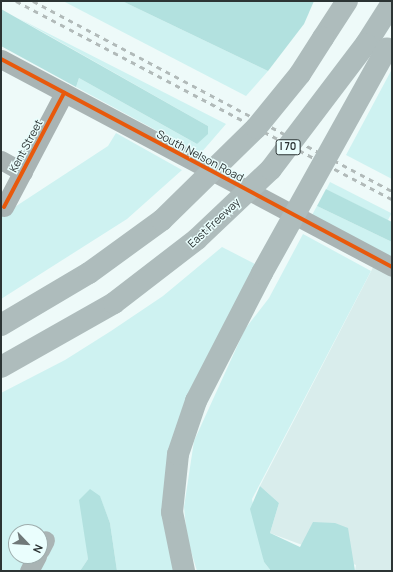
<!DOCTYPE html>
<html>
<head>
<meta charset="utf-8">
<style>
	body { margin:0 }
	#map { position:relative; width:393px; height:572px; overflow:hidden; background:#eefaf9; font-family:Manrope,sans-serif }
	div>[style] { position:absolute }
	.built>* { inset:0; background:#d9edec }
	.green>* { inset:0; background:#cef2f1; transform-origin:0 0 }
	.forest>* { inset:0; background:#b2e1df }
	.minor>* { height:19px; margin:-9.5px; padding:0 9.5px; transform-origin:9.5px; border-radius:9.5px; background:#a9b4b4 }
	.highway>* { height:22px; margin:-11px; padding:0 11px; transform-origin:11px; border-radius:11px; background:#aebcbc }
	.rail>* { height:3px; margin-top:-1.5px; transform-origin:0; background:repeating-linear-gradient(90deg,#b1bab9 0 5px,transparent 0 10px) }
	.highway-bridge>* { height:22px; margin:-11px; padding:0 11px; transform-origin:11px; border-radius:11px; background:#aebcbc }
	.cycleway>* { height:4px; margin:-2px; padding:0 2px; transform-origin:2px; border-radius:2px; background:#e8590c }
	span { translate:-50% -50%; white-space:nowrap; text-align:center; line-height:1.15; -webkit-text-stroke:3px #eafefd; paint-order:stroke }
	.shield-label span { padding:1px 3px; background:#eafefd; border:1px solid; border-radius:3px; -webkit-text-stroke-width:0 }
	.shield-label { font-size:10px; color:#2c3434; font-weight:700 }
	.street-label { font-size:11px; color:#2c3434 }
	.frame { position:absolute; inset:0; border:2px solid #2c3434; pointer-events:none }
	.north { position:absolute; left:8px; top:524px; width:40px; height:40px; box-sizing:border-box; background:#eafefd; border:1px solid #9eadad; border-radius:50%; rotate:115deg; font-size:11px; font-weight:700; line-height:16px; text-align:center; color:#2c3434 }
	.north::after { content:''; display:block; margin:auto; width:14px; height:18px; background:#707979; clip-path:polygon(50% 0,100% 100%,50% 72%,0 100%) }
</style>
</head>
<body>
<div id="map">
	<div class="built">
		<div style="clip-path:polygon(381px 252px,392px 258px,392px 571px,355px 571px,356px 565px,270px 533px,279px 503px,260px 486px)"></div>
	</div>
	<div class="green">
		<div style="clip-path:polygon(63px 1px,122px 1px,268px 71px,246px 96px)"></div>
		<div style="clip-path:polygon(18px 18px,226px 124px,200px 154px,76px 87px,79px 78px,197px 144px,208px 126px)"></div>
		<div style="clip-path:polygon(392px 69px,392px 179px,346px 155px)"></div>
		<div style="clip-path:polygon(116px 133px,182px 170px,127px 219px,1px 299px,1px 216px,108px 146px)"></div>
		<div style="left:330px;top:182px;width:69px;height:8px;rotate:27deg"></div>
		<div style="clip-path:polygon(317px 206px,392px 242px,392px 258px,312px 215px)"></div>
		<div style="clip-path:polygon(303px 234px,371px 271px,252px 499px,264px 562px,271px 571px,197px 571px,187px 538px,184px 507px,194px 441px,245px 329px,269px 298px)"></div>
		<div style="clip-path:polygon(evenodd,222px 247px,257px 265px,183px 417px,177px 571px,117px 571px,110px 523px,100px 497px,86px 535px,88px 559px,80px 571px,1px 571px,1px 393px,65px 360px,111px 331px,163px 296px,222px 247px,16px 532px,40px 532px,40px 556px,16px 556px,16px 532px)"></div>
	</div>
	<div class="forest">
		<div style="clip-path:polygon(122px 1px,314px 1px,304px 24px,268px 71px)"></div>
		<div style="clip-path:polygon(1px 9px,208px 126px,208px 134px,197px 144px,79px 78px,76px 87px,1px 46px)"></div>
		<div style="clip-path:polygon(326px 189px,392px 222px,392px 242px,317px 206px)"></div>
		<div style="clip-path:polygon(260px 486px,279px 503px,270px 533px,300px 547px,313px 522px,335px 523px,348px 528px,355px 571px,271px 571px,264px 562px,250px 509px)"></div>
		<div style="clip-path:polygon(90px 489px,100px 496px,110px 523px,117px 571px,80px 571px,88px 559px,79px 500px)"></div>
	</div>
	<div class="minor">
		<div style="left:1px;top:59px;width:443px;rotate:28deg"></div>
		<div style="left:1px;top:160px;width:25px;rotate:29deg"></div>
		<div style="left:4px;top:207px;width:129px;rotate:-62.2deg"></div>
		<div style="left:40px;top:550px;width:11px;rotate:-63deg"></div>
		<div style="left:29px;top:571px;width:17px;rotate:-62deg"></div>
	</div>
	<div class="highway">
		<div style="left:323px;top:38px;width:44px;rotate:-57deg"></div>
		<div style="left:366px;top:44px;width:49px;rotate:-57.6deg"></div>
		<div style="left:1px;top:325px;width:102px;rotate:-30.6deg"></div>
		<div style="left:89px;top:273px;width:90px;rotate:-36deg"></div>
		<div style="left:1px;top:367px;width:130px;rotate:-29.5deg"></div>
		<div style="left:114px;top:303px;width:105px;rotate:-37.6deg"></div>
		<div style="left:184px;top:571px;width:60px;rotate:-101.5deg"></div>
		<div style="left:172px;top:512px;width:58px;rotate:-84.1deg"></div>
		<div style="left:178px;top:454px;width:56px;rotate:-71.2deg"></div>
		<div style="left:196px;top:401px;width:144px;rotate:-62.7deg"></div>
	</div>
	<div class="rail">
		<div style="left:16px;top:1px;width:425px;rotate:27.8deg"></div>
		<div style="left:33px;top:1px;width:406px;rotate:27.9deg"></div>
	</div>
	<div class="highway-bridge">
		<div style="left:162px;top:220px;width:132px;rotate:-44.4deg"></div>
		<div style="left:256px;top:128px;width:70px;rotate:-50.8deg"></div>
		<div style="left:300px;top:74px;width:43px;rotate:-57.4deg"></div>
		<div style="left:197px;top:239px;width:102px;rotate:-43.4deg"></div>
		<div style="left:271px;top:169px;width:157px;rotate:-52.8deg"></div>
		<div style="left:262px;top:273px;width:257px;rotate:-60.9deg"></div>
	</div>
	<div class="cycleway">
		<div style="left:1px;top:59px;width:443px;rotate:28deg"></div>
		<div style="left:4px;top:207px;width:129px;rotate:-62.2deg"></div>
	</div>
	<div class="shield-label">
		<span style="left:288px;top:147px">I 70</span>
	</div>
	<div class="street-label">
		<span style="left:26px;top:146px;rotate:-62deg">Kent Street</span>
		<span style="left:200px;top:156px;rotate:28deg">South Nelson Road</span>
		<span style="left:214px;top:223px;rotate:-43deg">East Freeway</span>
	</div>
	<div class="frame"></div>
	<div class="north">N</div>
</div>
</body>
</html>
